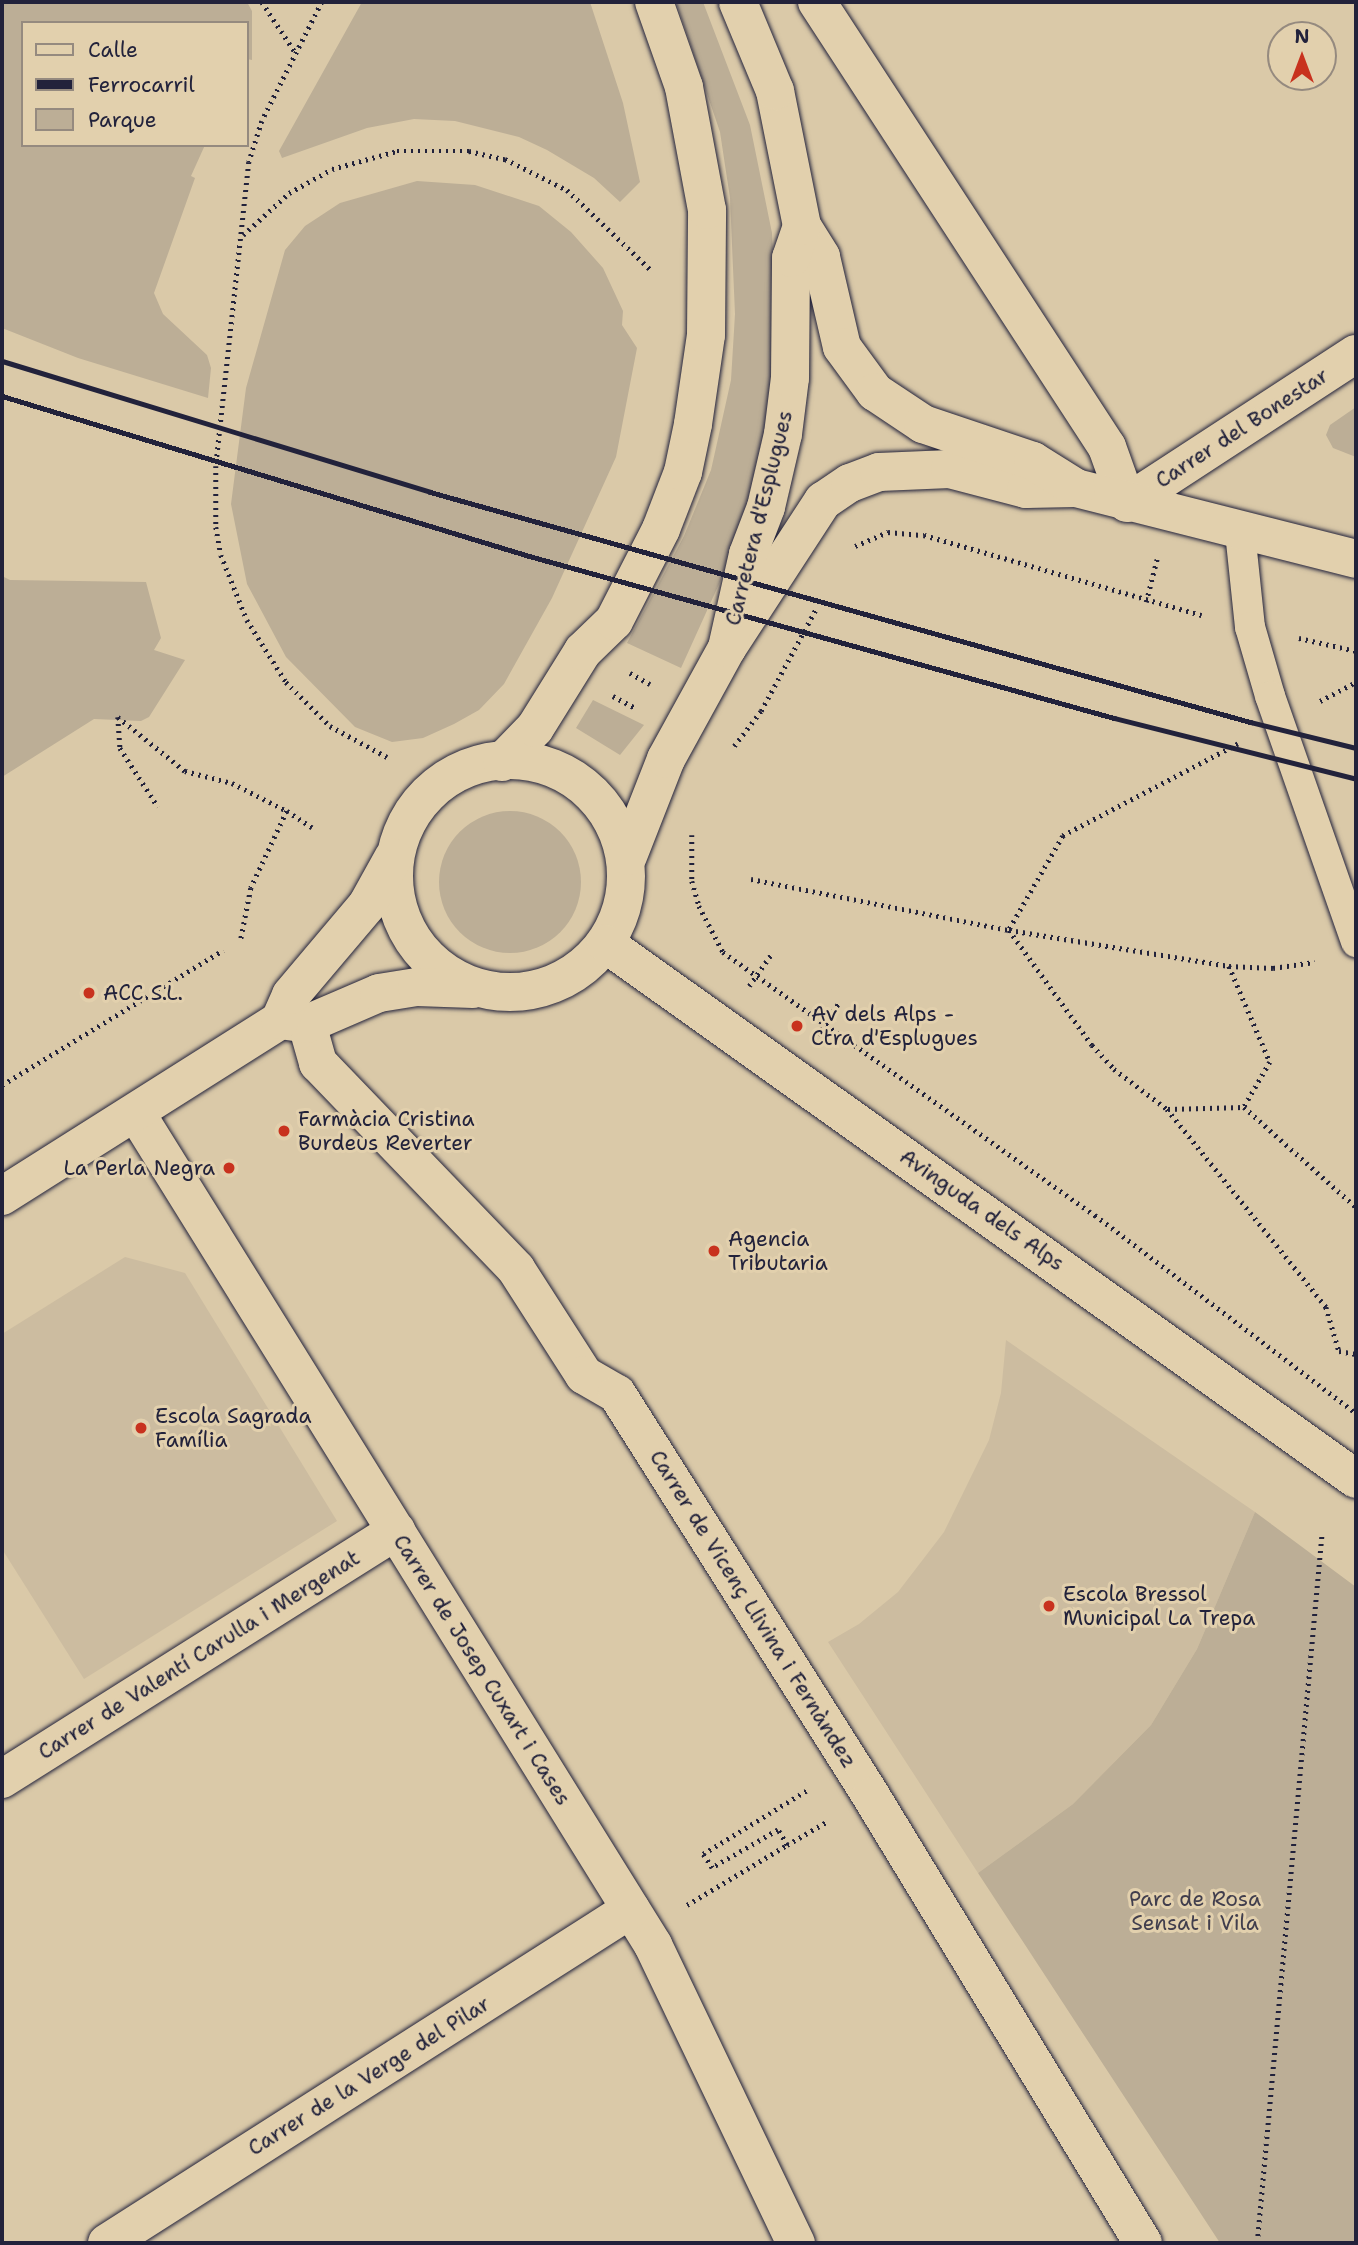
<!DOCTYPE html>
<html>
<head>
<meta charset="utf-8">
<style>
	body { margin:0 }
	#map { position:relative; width:1358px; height:2245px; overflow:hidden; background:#dac9a8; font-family:"Shantell Sans",sans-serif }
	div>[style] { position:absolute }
	.built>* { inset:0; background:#ccbca0 }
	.green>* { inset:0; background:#bcae96 }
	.round { border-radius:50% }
	.path>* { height:4.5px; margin-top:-2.25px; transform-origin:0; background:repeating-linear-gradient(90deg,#22223b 0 2px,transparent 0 7px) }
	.roads { filter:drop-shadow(0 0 2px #22223b) drop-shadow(0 0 2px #22223b) }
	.lane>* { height:30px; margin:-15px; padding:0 15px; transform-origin:15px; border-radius:15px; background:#e2d0ad }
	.street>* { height:38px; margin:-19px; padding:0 19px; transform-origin:19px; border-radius:19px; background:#e2d0ad }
	.secondary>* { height:38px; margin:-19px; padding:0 19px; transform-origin:19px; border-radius:19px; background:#e2d0ad }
	.secondary>.ring { margin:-19px; padding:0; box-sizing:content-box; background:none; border:38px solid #e2d0ad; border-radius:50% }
	.rail>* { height:5px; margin:-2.5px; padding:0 2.5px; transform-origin:2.5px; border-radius:2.5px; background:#22223b }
	.dots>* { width:19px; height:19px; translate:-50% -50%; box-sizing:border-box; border:4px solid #e2d0ad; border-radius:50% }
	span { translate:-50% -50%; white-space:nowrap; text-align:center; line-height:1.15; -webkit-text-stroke:6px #e2d0ad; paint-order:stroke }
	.street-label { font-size:21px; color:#22223b }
	.poi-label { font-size:21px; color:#22223b }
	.left { translate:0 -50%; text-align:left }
	.right { translate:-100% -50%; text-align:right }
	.park-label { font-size:21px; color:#413e4d }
	.frame { position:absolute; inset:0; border:4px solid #22223b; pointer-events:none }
	.legend { position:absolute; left:21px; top:21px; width:228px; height:126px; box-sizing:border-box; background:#e2d0ad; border:2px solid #958a7f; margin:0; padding:9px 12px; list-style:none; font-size:21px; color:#22223b }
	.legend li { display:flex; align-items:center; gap:14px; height:35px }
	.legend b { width:35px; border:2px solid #958a7f }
	.north { position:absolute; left:1267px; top:21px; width:70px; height:70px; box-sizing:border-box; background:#e2d0ad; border:2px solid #958a7f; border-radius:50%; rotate:0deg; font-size:19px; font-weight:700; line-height:28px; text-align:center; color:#22223b }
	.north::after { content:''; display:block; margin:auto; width:24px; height:32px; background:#c8321e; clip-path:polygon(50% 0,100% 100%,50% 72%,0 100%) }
</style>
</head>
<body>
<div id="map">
	<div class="built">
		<div style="clip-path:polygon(125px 1257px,185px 1273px,337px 1521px,84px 1679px,2px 1549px,2px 1334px)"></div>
		<div style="clip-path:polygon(1006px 1340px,1255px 1512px,1197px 1649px,1151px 1725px,1073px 1804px,978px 1873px,828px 1642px,859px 1624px,898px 1592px,944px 1532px,989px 1440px,1001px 1393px)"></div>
	</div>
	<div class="green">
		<div style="clip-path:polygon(2px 2px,247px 2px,252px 11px,252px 60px,247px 59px,247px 23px,23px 23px,23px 145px,205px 145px,191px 176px,195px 178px,154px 293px,163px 314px,207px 355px,211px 368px,208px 398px,78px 358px,2px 328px)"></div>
		<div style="clip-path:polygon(362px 2px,590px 2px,623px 103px,640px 182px,620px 202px,594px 178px,547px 150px,519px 137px,455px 121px,414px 119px,367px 128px,282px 158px,279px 151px)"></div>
		<div style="clip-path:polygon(676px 2px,703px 2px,750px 125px,772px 233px,776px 321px,763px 457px,734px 551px,681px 668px,627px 643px,684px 536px,711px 470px,731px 380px,735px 314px,730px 198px,720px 132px)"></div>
		<div style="clip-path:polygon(417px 181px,475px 185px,539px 206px,571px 232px,603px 268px,623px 311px,622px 325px,637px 348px,616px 457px,552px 598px,504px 684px,479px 710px,454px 724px,423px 738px,392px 742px,355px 727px,286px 657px,247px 584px,231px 504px,246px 388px,285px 250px,305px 226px,340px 203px)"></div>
		<div style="clip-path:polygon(1356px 407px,1356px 457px,1333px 448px,1326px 435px,1330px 425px)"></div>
		<div style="clip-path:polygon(2px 576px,10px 580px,146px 582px,161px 638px,154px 650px,185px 660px,149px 717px,141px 721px,94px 719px,2px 777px)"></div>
		<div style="clip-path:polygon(593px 700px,644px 725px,620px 755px,576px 728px)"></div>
		<div class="round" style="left:439px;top:811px;width:142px;height:142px"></div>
		<div style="clip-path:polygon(1255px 1512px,1356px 1587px,1356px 2243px,1220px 2243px,978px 1873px,1073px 1804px,1151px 1725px,1197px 1649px)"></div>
	</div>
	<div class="path">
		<div style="left:262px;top:2px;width:60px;rotate:56.6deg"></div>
		<div style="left:322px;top:2px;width:133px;rotate:116.8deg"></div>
		<div style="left:262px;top:121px;width:43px;rotate:107.6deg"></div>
		<div style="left:249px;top:162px;width:306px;rotate:96.2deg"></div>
		<div style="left:216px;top:466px;width:61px;rotate:90deg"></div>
		<div style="left:216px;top:527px;width:28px;rotate:80deg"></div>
		<div style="left:221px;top:555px;width:70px;rotate:68.2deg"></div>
		<div style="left:247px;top:620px;width:73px;rotate:57.8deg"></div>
		<div style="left:286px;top:682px;width:62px;rotate:45deg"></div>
		<div style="left:330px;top:726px;width:65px;rotate:28.5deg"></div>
		<div style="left:243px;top:235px;width:62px;rotate:-42.4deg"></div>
		<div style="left:289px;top:193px;width:49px;rotate:-29.2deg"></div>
		<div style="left:332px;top:169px;width:67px;rotate:-15.5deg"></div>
		<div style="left:397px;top:151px;width:72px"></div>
		<div style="left:469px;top:151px;width:37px;rotate:13deg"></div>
		<div style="left:505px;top:159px;width:69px;rotate:26.6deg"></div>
		<div style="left:567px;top:190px;width:117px;rotate:43.6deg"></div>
		<div style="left:855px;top:546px;width:36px;rotate:-23deg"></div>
		<div style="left:888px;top:532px;width:36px;rotate:5deg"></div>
		<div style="left:924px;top:535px;width:289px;rotate:16.1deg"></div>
		<div style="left:1146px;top:602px;width:44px;rotate:-75.7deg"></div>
		<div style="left:1299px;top:638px;width:58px;rotate:12.8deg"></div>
		<div style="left:630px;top:673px;width:23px;rotate:29deg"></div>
		<div style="left:613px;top:696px;width:26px;rotate:28deg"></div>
		<div style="left:1320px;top:701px;width:41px;rotate:-27.8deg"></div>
		<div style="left:118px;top:717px;width:86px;rotate:38.9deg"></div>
		<div style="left:185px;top:771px;width:49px;rotate:14.3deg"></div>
		<div style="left:232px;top:783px;width:62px;rotate:27deg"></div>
		<div style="left:287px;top:811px;width:85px;rotate:115.1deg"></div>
		<div style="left:251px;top:888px;width:52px;rotate:101.1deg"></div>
		<div style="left:118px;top:717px;width:31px;rotate:86deg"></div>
		<div style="left:120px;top:748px;width:70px;rotate:57.2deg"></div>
		<div style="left:1238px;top:744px;width:198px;rotate:152.3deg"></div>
		<div style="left:1063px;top:836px;width:108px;rotate:119.9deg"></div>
		<div style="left:1009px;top:930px;width:142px;rotate:54.2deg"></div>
		<div style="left:1092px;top:1045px;width:33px;rotate:47deg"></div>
		<div style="left:1114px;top:1069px;width:66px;rotate:37deg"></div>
		<div style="left:1167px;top:1109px;width:254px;rotate:51.2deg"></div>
		<div style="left:1326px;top:1307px;width:46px;rotate:73.5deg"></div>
		<div style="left:1339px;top:1351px;width:17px;rotate:10deg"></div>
		<div style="left:734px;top:746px;width:44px;rotate:-52.4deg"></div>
		<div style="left:761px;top:711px;width:116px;rotate:-61.7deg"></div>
		<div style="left:287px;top:811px;width:30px;rotate:33deg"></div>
		<div style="left:692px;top:835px;width:46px;rotate:90deg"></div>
		<div style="left:692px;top:881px;width:26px;rotate:74deg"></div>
		<div style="left:699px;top:906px;width:52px;rotate:62.4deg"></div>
		<div style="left:723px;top:952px;width:456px;rotate:35.3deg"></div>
		<div style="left:1095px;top:1215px;width:328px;rotate:37.2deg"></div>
		<div style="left:751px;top:879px;width:263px;rotate:11.2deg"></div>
		<div style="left:1009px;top:930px;width:223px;rotate:9.3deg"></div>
		<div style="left:1229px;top:966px;width:44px;rotate:2.6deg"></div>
		<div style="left:1273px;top:968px;width:42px;rotate:-8.1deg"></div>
		<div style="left:1229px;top:966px;width:104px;rotate:66.9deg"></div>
		<div style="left:1270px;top:1062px;width:52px;rotate:120deg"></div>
		<div style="left:749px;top:986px;width:39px;rotate:-55deg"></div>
		<div style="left:817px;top:1035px;width:41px;rotate:-55.9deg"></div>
		<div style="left:2px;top:1085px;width:259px;rotate:-31.4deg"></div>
		<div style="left:1168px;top:1109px;width:76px;rotate:-1.5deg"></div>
		<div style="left:1244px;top:1107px;width:150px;rotate:41.8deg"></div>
		<div style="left:787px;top:1845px;width:48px;rotate:-30.3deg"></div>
		<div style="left:687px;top:1905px;width:117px;rotate:-31deg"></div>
		<div style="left:787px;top:1845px;width:17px;rotate:-121deg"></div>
		<div style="left:778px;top:1830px;width:76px;rotate:150.1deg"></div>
		<div style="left:712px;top:1868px;width:17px;rotate:-123deg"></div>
		<div style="left:703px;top:1854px;width:124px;rotate:-31.5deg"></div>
		<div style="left:1257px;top:2243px;width:714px;rotate:-84.78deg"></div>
	</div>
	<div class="roads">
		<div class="lane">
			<div style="left:1240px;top:532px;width:96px;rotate:84deg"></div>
			<div style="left:1250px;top:627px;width:72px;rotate:73.8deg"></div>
			<div style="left:1270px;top:696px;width:261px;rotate:70.7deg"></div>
		</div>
		<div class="street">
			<div style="left:817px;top:2px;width:531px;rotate:56.91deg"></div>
			<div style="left:1107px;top:447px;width:59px;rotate:70.3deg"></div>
			<div style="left:1127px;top:503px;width:273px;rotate:-33.1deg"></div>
			<div style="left:727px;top:648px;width:176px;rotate:-56.9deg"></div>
			<div style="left:823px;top:501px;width:32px;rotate:-34deg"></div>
			<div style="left:850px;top:483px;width:31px;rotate:-21deg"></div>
			<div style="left:879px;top:472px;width:71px;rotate:-2.4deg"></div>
			<div style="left:950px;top:469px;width:79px;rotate:14.7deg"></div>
			<div style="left:1026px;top:489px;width:50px;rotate:-1.1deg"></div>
			<div style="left:1076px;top:488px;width:289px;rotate:14.2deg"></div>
			<div style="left:307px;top:1024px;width:41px;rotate:74.2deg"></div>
			<div style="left:318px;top:1063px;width:286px;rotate:46.1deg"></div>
			<div style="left:516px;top:1269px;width:126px;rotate:57.3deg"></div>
			<div style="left:584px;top:1375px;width:38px;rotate:30deg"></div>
			<div style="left:617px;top:1394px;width:476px;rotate:57.7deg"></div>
			<div style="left:871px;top:1796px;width:523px;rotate:58.68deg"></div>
			<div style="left:136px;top:1113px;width:980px;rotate:58.14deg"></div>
			<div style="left:653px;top:1945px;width:331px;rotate:64.4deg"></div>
			<div style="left:2px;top:1779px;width:466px;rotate:-32.2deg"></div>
			<div style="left:107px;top:2243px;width:621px;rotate:-32.51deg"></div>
		</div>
		<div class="secondary">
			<div style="left:802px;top:226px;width:36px;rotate:58deg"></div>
			<div style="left:821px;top:257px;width:92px;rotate:76.9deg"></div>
			<div style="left:842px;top:347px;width:56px;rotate:53.7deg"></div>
			<div style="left:875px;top:392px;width:58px;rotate:33.7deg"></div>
			<div style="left:923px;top:424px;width:116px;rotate:18.6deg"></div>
			<div style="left:1033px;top:461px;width:51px;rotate:32.1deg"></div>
			<div class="ring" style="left:394px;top:760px;width:194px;height:194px"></div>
			<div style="left:502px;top:762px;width:47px;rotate:-45.9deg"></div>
			<div style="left:535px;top:728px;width:91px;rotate:-58.1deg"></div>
			<div style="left:583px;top:651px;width:43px;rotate:-44.1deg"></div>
			<div style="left:614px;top:621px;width:103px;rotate:-62.9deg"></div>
			<div style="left:661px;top:529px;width:61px;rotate:-68.9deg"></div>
			<div style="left:683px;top:472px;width:49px;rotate:-78.2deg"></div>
			<div style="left:693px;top:424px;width:90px;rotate:-81.7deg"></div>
			<div style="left:706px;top:335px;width:125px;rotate:-89.5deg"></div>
			<div style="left:707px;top:210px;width:125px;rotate:-100.6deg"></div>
			<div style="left:684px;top:87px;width:90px;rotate:-109.4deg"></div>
			<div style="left:628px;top:856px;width:104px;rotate:-68.6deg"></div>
			<div style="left:666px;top:759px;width:127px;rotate:-61.2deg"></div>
			<div style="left:727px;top:648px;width:96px;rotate:-77.4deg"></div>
			<div style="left:748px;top:554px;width:50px;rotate:-69deg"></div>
			<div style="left:766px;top:507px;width:75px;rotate:-76.9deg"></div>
			<div style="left:783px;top:434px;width:56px;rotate:-82.9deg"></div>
			<div style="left:790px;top:378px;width:120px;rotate:-89.5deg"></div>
			<div style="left:791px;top:258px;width:34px;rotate:-71deg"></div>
			<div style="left:802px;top:226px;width:138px;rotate:-101.3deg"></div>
			<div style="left:775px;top:91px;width:96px;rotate:-112.6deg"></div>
			<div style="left:606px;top:944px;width:921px;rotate:35.5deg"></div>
			<div style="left:280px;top:1020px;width:27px;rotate:8deg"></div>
			<div style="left:307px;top:1024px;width:78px;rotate:-23.3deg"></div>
			<div style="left:379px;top:993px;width:38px;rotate:-9deg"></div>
			<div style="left:417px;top:987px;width:56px;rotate:2deg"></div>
			<div style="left:2px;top:1196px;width:329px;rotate:-32.3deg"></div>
			<div style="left:280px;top:1020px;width:27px;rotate:-66deg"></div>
			<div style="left:291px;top:995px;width:118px;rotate:-49.8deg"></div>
			<div style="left:367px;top:905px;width:54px;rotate:-61deg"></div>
		</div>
	</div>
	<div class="rail">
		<div style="left:2px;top:361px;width:448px;rotate:17deg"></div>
		<div style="left:430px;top:492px;width:852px;rotate:15.67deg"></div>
		<div style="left:1250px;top:722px;width:109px;rotate:13.8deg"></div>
		<div style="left:2px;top:396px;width:551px;rotate:16.89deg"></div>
		<div style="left:529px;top:556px;width:607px;rotate:15.48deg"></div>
		<div style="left:1114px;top:718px;width:250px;rotate:14.1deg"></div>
	</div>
	<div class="dots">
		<div style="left:89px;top:993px;background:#c8321e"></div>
		<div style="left:797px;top:1026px;background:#c8321e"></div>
		<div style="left:284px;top:1131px;background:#c8321e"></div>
		<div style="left:229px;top:1168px;background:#c8321e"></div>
		<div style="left:714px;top:1251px;background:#c8321e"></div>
		<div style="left:141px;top:1428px;background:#c8321e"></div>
		<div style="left:1049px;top:1606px;background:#c8321e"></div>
	</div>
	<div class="street-label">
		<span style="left:1242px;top:428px;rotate:-33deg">Carrer del Bonestar</span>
		<span style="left:759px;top:518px;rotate:-76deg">Carretera d'Esplugues</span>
		<span style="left:982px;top:1210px;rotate:35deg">Avinguda dels Alps</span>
		<span style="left:753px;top:1609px;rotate:58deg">Carrer de Vicenç Llivina i Fernàndez</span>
		<span style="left:199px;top:1655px;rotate:-32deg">Carrer de Valentí Carulla i Mergenat</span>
		<span style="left:482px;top:1670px;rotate:58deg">Carrer de Josep Cuxart i Cases</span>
		<span style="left:369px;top:2076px;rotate:-32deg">Carrer de la Verge del Pilar</span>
	</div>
	<div class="poi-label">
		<span class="left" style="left:103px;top:993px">ACC S.L.</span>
		<span class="left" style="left:811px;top:1026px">Av dels Alps -<br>Ctra d'Esplugues</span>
		<span class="left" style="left:298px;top:1131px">Farmàcia Cristina<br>Burdeus Reverter</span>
		<span class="right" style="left:215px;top:1168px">La Perla Negra</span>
		<span class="left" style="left:728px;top:1251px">Agencia<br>Tributaria</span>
		<span class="left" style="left:155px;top:1428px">Escola Sagrada<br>Família</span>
		<span class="left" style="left:1063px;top:1606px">Escola Bressol<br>Municipal La Trepa</span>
	</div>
	<div class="park-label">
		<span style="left:1195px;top:1911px">Parc de Rosa<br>Sensat i Vila</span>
	</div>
	<div class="frame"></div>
	<ul class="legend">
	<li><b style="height:9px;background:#e2d0ad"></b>Calle</li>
	<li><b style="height:9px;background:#22223b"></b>Ferrocarril</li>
	<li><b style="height:19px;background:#bcae96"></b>Parque</li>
	</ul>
	<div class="north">N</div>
</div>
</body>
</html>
